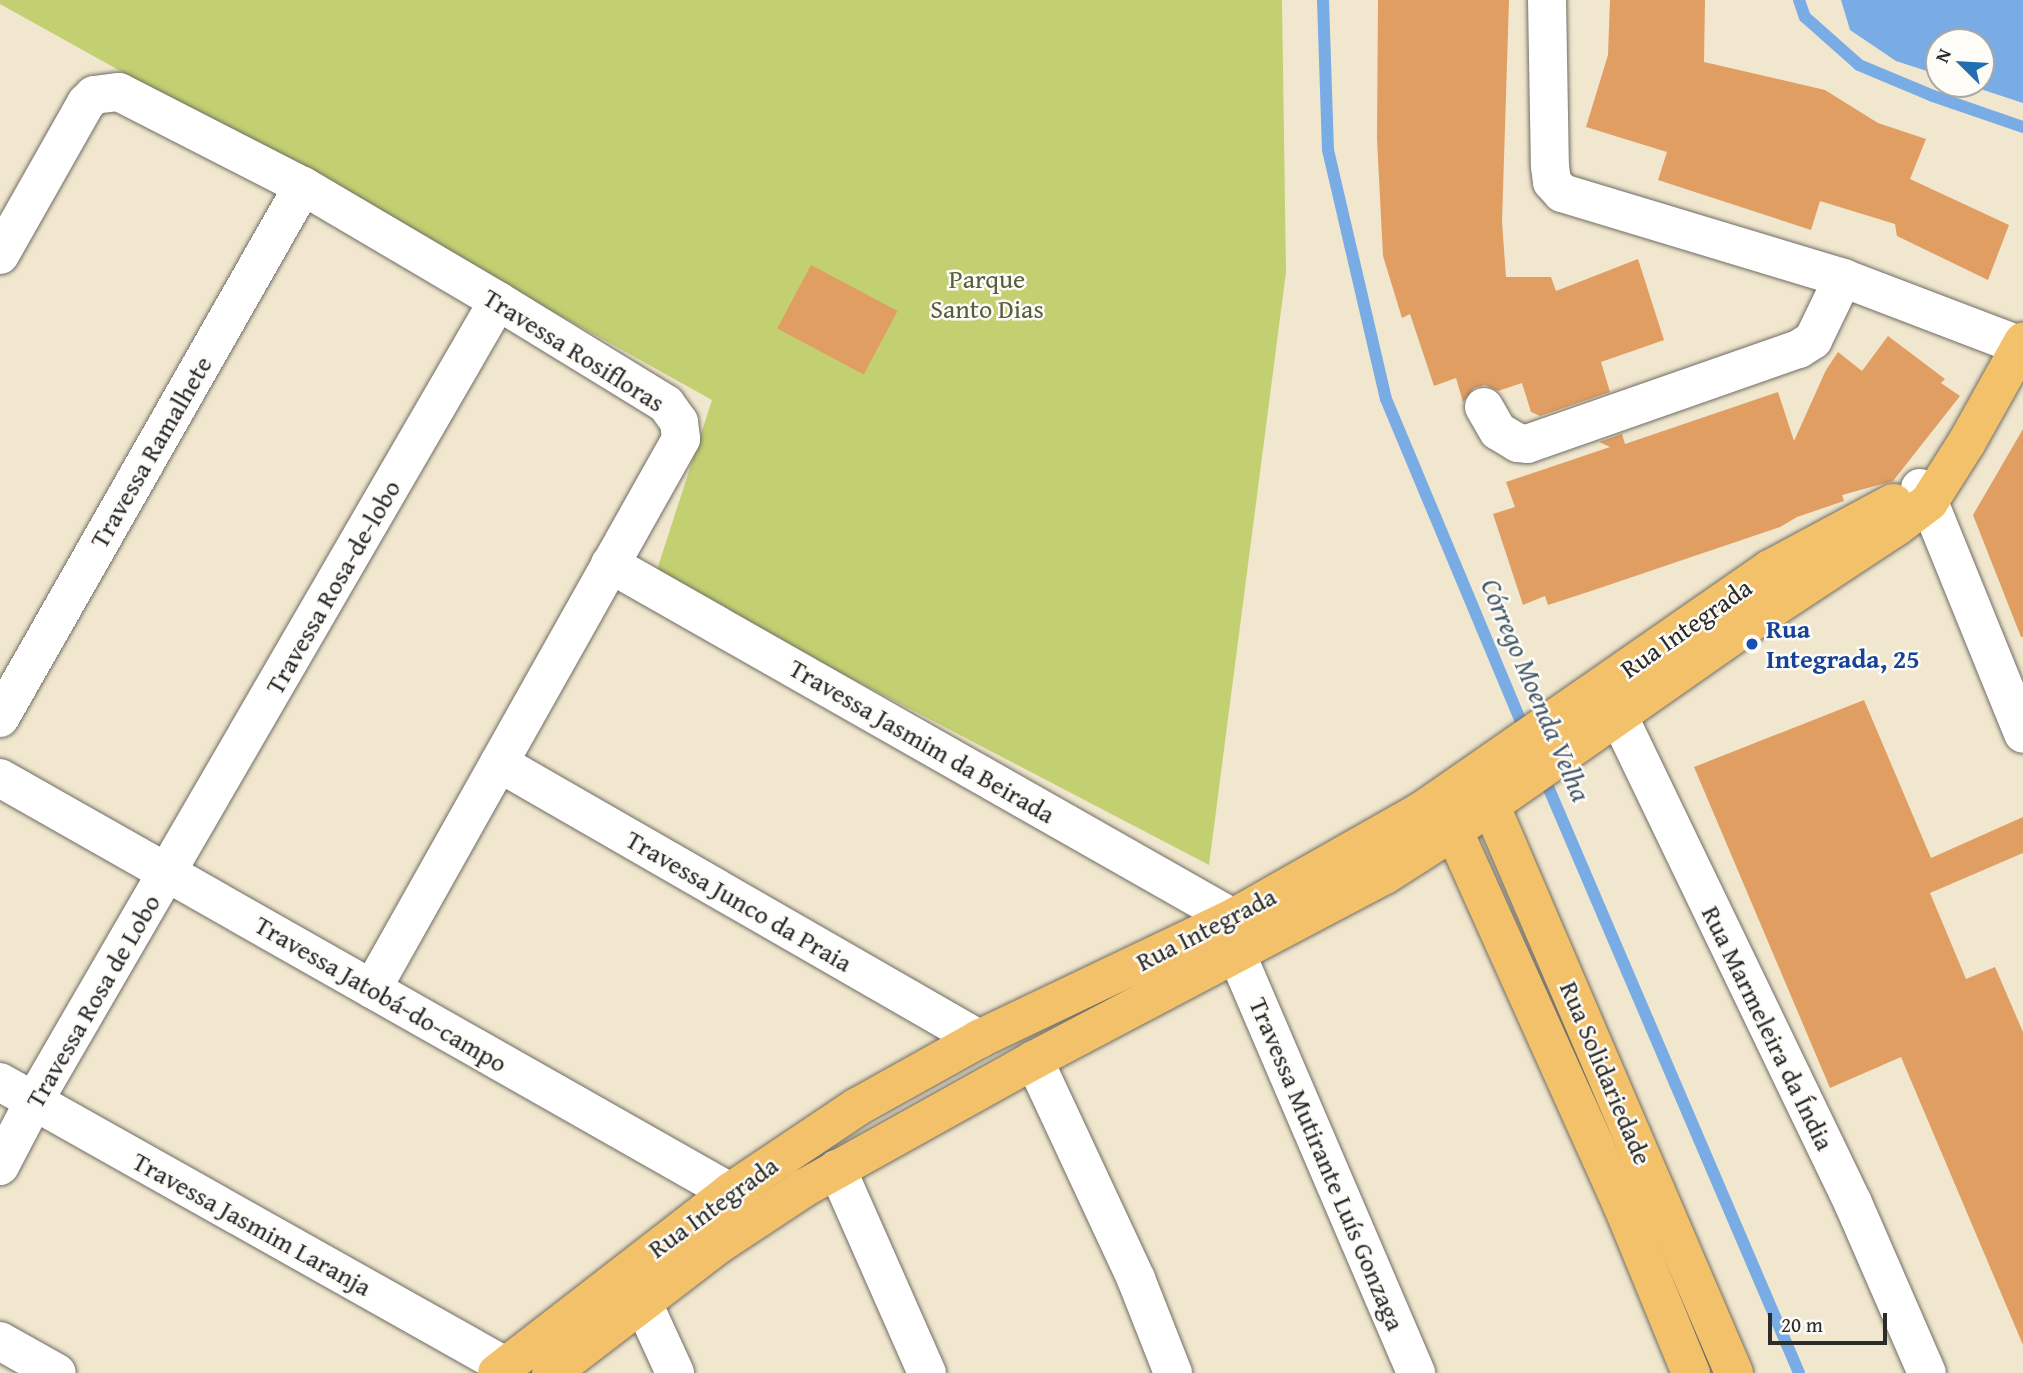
<!DOCTYPE html>
<html>
<head>
<meta charset="utf-8">
<style>
	body { margin:0 }
	#map { position:relative; width:2023px; height:1373px; overflow:hidden; background:#f1e7ce; font-family:"Gentium Book Plus",serif }
	div>[style] { position:absolute }
	.green>* { inset:0; background:#c2d071 }
	.water>* { inset:0; background:#79ace5 }
	.stream>* { height:12px; margin:-6px; padding:0 6px; transform-origin:6px; border-radius:6px; background:#79ace5 }
	.building>* { inset:0; background:#e09e62; transform-origin:0 0 }
	.roads { filter:drop-shadow(0 0 2px #706d64) drop-shadow(0 0 2px #706d64) }
	.minor>* { height:38px; margin:-19px; padding:0 19px; transform-origin:19px; border-radius:19px; background:#fff }
	.major>* { height:38px; margin:-19px; padding:0 19px; transform-origin:19px; border-radius:19px; background:#f4c16b }
	.dots>* { width:19px; height:19px; translate:-50% -50%; box-sizing:border-box; border:4px solid #fdfcf7; border-radius:50% }
	span { translate:-50% -50%; white-space:nowrap; text-align:center; line-height:1.15; -webkit-text-stroke:5px #fdfcf7; paint-order:stroke }
	.park-label { font-size:26px; color:#585d40 }
	.street-label { font-size:26px; color:#2b2b2b }
	.transit-label { font-size:26px; color:#164399; font-weight:700 }
	.left { translate:0 -50%; text-align:left }
	.water-label { font-size:28px; color:#46586c; font-style:italic }
	.north { position:absolute; left:1925px; top:28px; width:70px; height:70px; box-sizing:border-box; background:#fdfcf7; border:2px solid #a9a8a5; border-radius:50%; rotate:294deg; font-size:19px; font-weight:700; line-height:28px; text-align:center; color:#2b2b2b }
	.north::after { content:''; display:block; margin:auto; width:24px; height:32px; background:#1f6fb2; clip-path:polygon(50% 0,100% 100%,50% 72%,0 100%) }
	.scale { position:absolute; left:1768px; top:1313px; width:119px; height:32px; box-sizing:border-box; border:4px solid #2b2b2b; border-top:0; padding-left:9px; font-size:21px; line-height:24px; white-space:nowrap; color:#2b2b2b; -webkit-text-stroke:5px #fdfcf7; paint-order:stroke }
</style>
</head>
<body>
<div id="map">
	<div class="green">
		<div style="clip-path:polygon(0 0,1282px 0,1286px 272px,1209px 865px,655px 576px,712px 400px,0 4px)"></div>
	</div>
	<div class="water">
		<div style="clip-path:polygon(1841px 0,2023px 0,2023px 103px,1965px 84px,1981px 84px,1981px 42px,1939px 42px,1939px 75px,1896px 61px,1850px 30px)"></div>
	</div>
	<div class="stream">
		<div style="left:1323px;top:0;width:150px;rotate:88.1deg"></div>
		<div style="left:1328px;top:150px;width:256px;rotate:76.9deg"></div>
		<div style="left:1386px;top:399px;width:361px;rotate:67.3deg"></div>
		<div style="left:1799px;top:0;width:18px;rotate:71deg"></div>
		<div style="left:1805px;top:17px;width:72px;rotate:41.6deg"></div>
		<div style="left:1859px;top:65px;width:80px;rotate:22.7deg"></div>
		<div style="left:1933px;top:96px;width:95px;rotate:19deg"></div>
		<div style="left:1543px;top:775px;width:650px;rotate:66.82deg"></div>
	</div>
	<div class="building">
		<div style="clip-path:polygon(1378px 0,1509px 0,1502px 222px,1506px 277px,1551px 277px,1556px 291px,1638px 259px,1664px 340px,1601px 362px,1610px 392px,1540px 416px,1531px 412px,1522px 383px,1498px 391px,1485px 385px,1474px 388px,1463px 402px,1456px 378px,1434px 386px,1410px 314px,1402px 318px,1383px 256px,1377px 139px)"></div>
		<div style="clip-path:polygon(1610px 0,1705px 0,1704px 62px,1825px 90px,1878px 123px,1926px 139px,1910px 179px,2009px 225px,1988px 280px,1897px 236px,1895px 224px,1820px 201px,1811px 230px,1658px 180px,1667px 152px,1586px 127px,1608px 55px)"></div>
		<div style="left:811px;top:265px;width:98px;height:72px;rotate:28deg"></div>
		<div style="clip-path:polygon(1888px 336px,1945px 379px,1941px 383px,1960px 396px,1893px 481px,1842px 495px,1844px 501px,1797px 517px,1780px 527px,1588px 592px,1548px 605px,1545px 596px,1523px 605px,1493px 514px,1515px 507px,1506px 482px,1610px 447px,1599px 442px,1622px 434px,1625px 444px,1778px 392px,1794px 441px,1826px 370px,1838px 352px,1862px 371px)"></div>
		<div style="clip-path:polygon(2023px 429px,2023px 637px,2021px 637px,1973px 515px)"></div>
		<div style="clip-path:polygon(1864px 700px,1931px 858px,2023px 817px,2023px 853px,1930px 893px,1966px 979px,1995px 967px,2023px 1032px,2023px 1345px,1901px 1057px,1830px 1088px,1694px 767px)"></div>
	</div>
	<div class="roads">
		<div class="minor">
			<div style="left:1547px;top:0;width:166px;rotate:89deg"></div>
			<div style="left:1550px;top:166px;width:16px;rotate:83deg"></div>
			<div style="left:1552px;top:182px;width:15px;rotate:48deg"></div>
			<div style="left:1562px;top:193px;width:294px;rotate:16.8deg"></div>
			<div style="left:1843px;top:278px;width:191px;rotate:20.9deg"></div>
			<div style="left:0;top:255px;width:175px;rotate:-60.5deg"></div>
			<div style="left:86px;top:103px;width:11px;rotate:-45deg"></div>
			<div style="left:94px;top:95px;width:25px;rotate:-7deg"></div>
			<div style="left:119px;top:92px;width:207px;rotate:27.1deg"></div>
			<div style="left:303px;top:186px;width:226px;rotate:30.5deg"></div>
			<div style="left:498px;top:301px;width:197px;rotate:31.5deg"></div>
			<div style="left:666px;top:404px;width:22px;rotate:54deg"></div>
			<div style="left:679px;top:422px;width:17px;rotate:83deg"></div>
			<div style="left:681px;top:439px;width:631px;rotate:119.33deg"></div>
			<div style="left:1484px;top:407px;width:28px;rotate:60deg"></div>
			<div style="left:1498px;top:431px;width:23px;rotate:31deg"></div>
			<div style="left:1518px;top:443px;width:9px;rotate:6deg"></div>
			<div style="left:1527px;top:444px;width:288px;rotate:-19.3deg"></div>
			<div style="left:1799px;top:349px;width:17px;rotate:-33deg"></div>
			<div style="left:1813px;top:340px;width:69px;rotate:-64.2deg"></div>
			<div style="left:1920px;top:488px;width:17px;rotate:57deg"></div>
			<div style="left:1929px;top:502px;width:250px;rotate:67.9deg"></div>
			<div style="left:610px;top:564px;width:717px;rotate:29.61deg"></div>
			<div style="left:1605px;top:688px;width:572px;rotate:64.29deg"></div>
			<div style="left:1853px;top:1203px;width:185px;rotate:66.5deg"></div>
			<div style="left:0;top:718px;width:612px;rotate:-60.34deg"></div>
			<div style="left:499px;top:763px;width:554px;rotate:29.9deg"></div>
			<div style="left:0;top:778px;width:839px;rotate:29.56deg"></div>
			<div style="left:730px;top:1192px;width:30px;rotate:48deg"></div>
			<div style="left:1237px;top:955px;width:455px;rotate:66.8deg"></div>
			<div style="left:1034px;top:1060px;width:242px;rotate:65deg"></div>
			<div style="left:1136px;top:1279px;width:101px;rotate:68.5deg"></div>
			<div style="left:0;top:1082px;width:579px;rotate:29.35deg"></div>
			<div style="left:0;top:1166px;width:73px;rotate:-62.4deg"></div>
			<div style="left:34px;top:1101px;width:925px;rotate:-59.89deg"></div>
			<div style="left:837px;top:1169px;width:223px;rotate:66.2deg"></div>
			<div style="left:643px;top:1303px;width:77px;rotate:65.4deg"></div>
			<div style="left:0;top:1341px;width:65px;rotate:29.3deg"></div>
		</div>
		<div class="major">
			<div style="left:1481px;top:783px;width:642px;rotate:66.79deg"></div>
			<div style="left:1443px;top:807px;width:436px;rotate:65.8deg"></div>
			<div style="left:1622px;top:1205px;width:182px;rotate:67.7deg"></div>
			<div style="left:497px;top:1373px;width:295px;rotate:-37.8deg"></div>
			<div style="left:730px;top:1192px;width:153px;rotate:-33.8deg"></div>
			<div style="left:857px;top:1107px;width:140px;rotate:-29.1deg"></div>
			<div style="left:979px;top:1039px;width:281px;rotate:-25.5deg"></div>
			<div style="left:1233px;top:918px;width:219px;rotate:-29.6deg"></div>
			<div style="left:1423px;top:810px;width:422px;rotate:-34.8deg"></div>
			<div style="left:1770px;top:569px;width:140px;rotate:-28.2deg"></div>
			<div style="left:551px;top:1373px;width:210px;rotate:-37.5deg"></div>
			<div style="left:718px;top:1245px;width:103px;rotate:-33.5deg"></div>
			<div style="left:804px;top:1188px;width:263px;rotate:-29.1deg"></div>
			<div style="left:1034px;top:1060px;width:397px;rotate:-27.8deg"></div>
			<div style="left:1385px;top:875px;width:83px;rotate:-32.7deg"></div>
			<div style="left:1455px;top:830px;width:366px;rotate:-35deg"></div>
			<div style="left:1755px;top:620px;width:169px;rotate:-33.4deg"></div>
			<div style="left:1896px;top:527px;width:41px;rotate:-37.1deg"></div>
			<div style="left:1929px;top:502px;width:71px;rotate:-57.7deg"></div>
			<div style="left:1967px;top:442px;width:115px;rotate:-60.8deg"></div>
		</div>
	</div>
	<div class="dots">
		<div style="left:1752px;top:644px;background:#1a4fb4"></div>
	</div>
	<div class="park-label">
		<span style="left:987px;top:294px">Parque<br>Santo Dias</span>
	</div>
	<div class="street-label">
		<span style="left:574px;top:350px;rotate:32deg">Travessa Rosifloras</span>
		<span style="left:151px;top:452px;rotate:-60deg">Travessa Ramalhete</span>
		<span style="left:333px;top:587px;rotate:-60deg">Travessa Rosa-de-lobo</span>
		<span style="left:1686px;top:628px;rotate:-35deg">Rua Integrada</span>
		<span style="left:922px;top:741px;rotate:30deg">Travessa Jasmim da Beirada</span>
		<span style="left:739px;top:901px;rotate:30deg">Travessa Junco da Praia</span>
		<span style="left:1206px;top:929px;rotate:-27deg">Rua Integrada</span>
		<span style="left:381px;top:994px;rotate:30deg">Travessa Jatobá-do-campo</span>
		<span style="left:93px;top:1001px;rotate:-60deg">Travessa Rosa de Lobo</span>
		<span style="left:1768px;top:1028px;rotate:64deg">Rua Marmeleira da Índia</span>
		<span style="left:1606px;top:1073px;rotate:67deg">Rua Solidariedade</span>
		<span style="left:1327px;top:1164px;rotate:67deg">Travessa Mutirante Luís Gonzaga</span>
		<span style="left:713px;top:1207px;rotate:-36deg">Rua Integrada</span>
		<span style="left:252px;top:1224px;rotate:29deg">Travessa Jasmim Laranja</span>
	</div>
	<div class="transit-label">
		<span class="left" style="left:1766px;top:644px">Rua<br>Integrada, 25</span>
	</div>
	<div class="water-label">
		<span style="left:1536px;top:690px;rotate:67deg">Córrego Moenda Velha</span>
	</div>
	<div class="north">N</div>
	<div class="scale">20 m</div>
</div>
</body>
</html>
